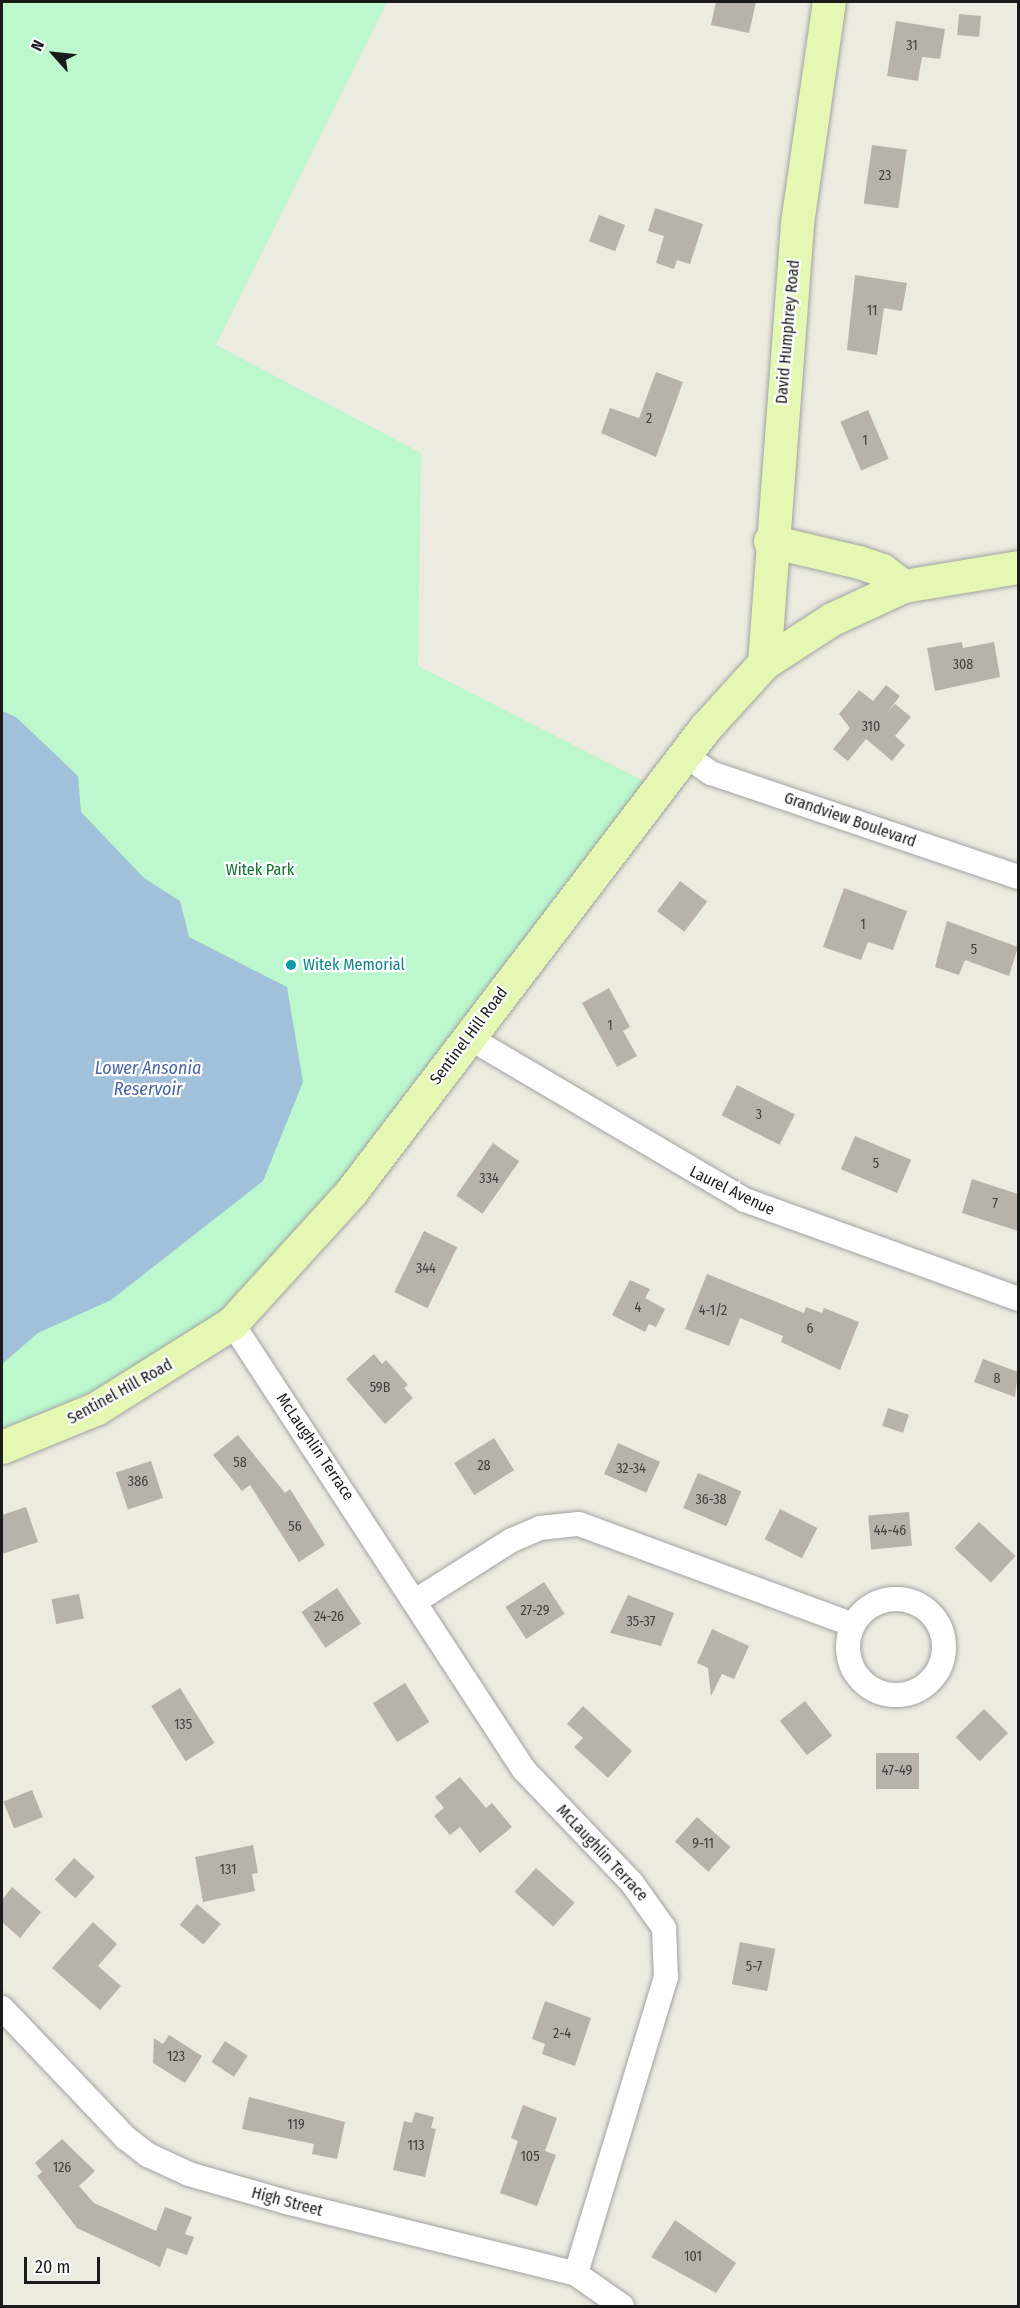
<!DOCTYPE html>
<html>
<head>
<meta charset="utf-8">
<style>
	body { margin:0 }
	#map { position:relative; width:1020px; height:2308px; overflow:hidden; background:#ecebe0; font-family:"Fira Sans Condensed",sans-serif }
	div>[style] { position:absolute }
	.park>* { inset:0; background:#bcf7ce }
	.water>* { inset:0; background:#a1c0d9 }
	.building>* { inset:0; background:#b8b3aa; transform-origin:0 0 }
	.roads { filter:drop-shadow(0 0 2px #a2a2a2) drop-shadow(0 0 2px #a2a2a2) }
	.street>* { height:24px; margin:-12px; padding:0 12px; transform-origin:12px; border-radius:12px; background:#fff }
	.street>.ring { margin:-12px; padding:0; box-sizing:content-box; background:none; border:24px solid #fff; border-radius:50% }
	.secondary>* { height:33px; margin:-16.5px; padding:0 16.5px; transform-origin:16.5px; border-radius:16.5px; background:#e4f7b3 }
	.dots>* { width:16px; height:16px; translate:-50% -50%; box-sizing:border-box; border:3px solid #fff; border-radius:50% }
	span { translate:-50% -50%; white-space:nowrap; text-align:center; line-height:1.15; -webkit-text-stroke:4.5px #fff; paint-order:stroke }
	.number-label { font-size:14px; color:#42413f }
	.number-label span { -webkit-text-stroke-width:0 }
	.street-label { font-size:16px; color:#1b1b1b }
	.park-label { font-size:16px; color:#0e732d }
	.culture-label { font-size:16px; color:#0d838f }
	.left { translate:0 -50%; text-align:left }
	.water-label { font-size:18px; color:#4b64a6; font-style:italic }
	.frame { position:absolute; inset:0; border:3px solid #1b1b1b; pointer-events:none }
	.north { position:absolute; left:24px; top:24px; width:60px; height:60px; -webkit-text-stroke:4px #fff; paint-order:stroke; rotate:297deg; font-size:16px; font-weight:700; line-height:24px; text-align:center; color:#1b1b1b }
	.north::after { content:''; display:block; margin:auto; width:21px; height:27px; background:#1b1b1b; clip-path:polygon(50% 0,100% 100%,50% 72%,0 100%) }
	.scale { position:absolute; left:24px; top:2257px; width:76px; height:27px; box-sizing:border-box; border:3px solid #1b1b1b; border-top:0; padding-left:8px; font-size:18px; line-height:21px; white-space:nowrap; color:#1b1b1b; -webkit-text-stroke:4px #fff; paint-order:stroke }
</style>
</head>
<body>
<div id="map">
	<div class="park">
		<div style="clip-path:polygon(2px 2px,387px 2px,216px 345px,421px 453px,418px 666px,646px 782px,332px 1206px,221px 1317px,135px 1372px,2px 1431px)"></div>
	</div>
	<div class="water">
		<div style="clip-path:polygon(2px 711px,16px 717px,78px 776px,81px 812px,144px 878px,180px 901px,189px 937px,287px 987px,303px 1082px,263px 1181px,111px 1300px,38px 1333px,2px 1364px)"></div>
	</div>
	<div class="building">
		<div style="clip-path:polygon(716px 2px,756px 2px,749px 33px,711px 25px)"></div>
		<div style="left:959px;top:14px;width:22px;height:21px;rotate:5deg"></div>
		<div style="clip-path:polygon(896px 21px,945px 29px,940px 59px,922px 57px,918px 81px,887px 76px)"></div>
		<div style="left:872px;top:145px;width:35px;height:59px;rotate:8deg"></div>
		<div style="clip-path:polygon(655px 208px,703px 224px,690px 264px,677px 260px,674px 269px,656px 263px,664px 236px,648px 231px)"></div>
		<div style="left:599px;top:215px;width:28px;height:28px;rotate:21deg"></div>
		<div style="clip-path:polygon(855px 275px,907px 283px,902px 311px,884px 308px,877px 355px,847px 350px)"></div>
		<div style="clip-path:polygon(656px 372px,683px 382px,656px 457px,601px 433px,610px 408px,639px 418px)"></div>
		<div style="left:868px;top:410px;width:53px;height:30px;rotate:67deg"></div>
		<div style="clip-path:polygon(962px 642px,963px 648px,994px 642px,1000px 677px,935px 691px,927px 648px)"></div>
		<div style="clip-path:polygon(886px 685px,900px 696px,887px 713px,895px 704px,911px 717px,895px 736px,905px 745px,892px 761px,866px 739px,848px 761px,833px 749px,850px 728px,839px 714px,859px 690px,873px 701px)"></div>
		<div style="left:680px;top:881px;width:34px;height:38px;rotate:37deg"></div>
		<div style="clip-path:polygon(844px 888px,907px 911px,893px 950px,868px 942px,861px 960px,823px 947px)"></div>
		<div style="clip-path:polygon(947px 921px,1018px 947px,1009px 976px,965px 960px,959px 975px,935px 967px)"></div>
		<div style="clip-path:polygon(609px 988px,630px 1027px,623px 1031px,637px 1056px,617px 1067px,582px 1003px)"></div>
		<div style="left:737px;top:1085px;width:65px;height:34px;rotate:27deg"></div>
		<div style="left:855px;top:1136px;width:61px;height:36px;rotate:23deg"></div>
		<div style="left:493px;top:1143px;width:32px;height:64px;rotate:35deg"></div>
		<div style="clip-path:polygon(972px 1179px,1018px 1194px,1018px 1231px,962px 1213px)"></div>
		<div style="left:424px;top:1231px;width:37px;height:68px;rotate:26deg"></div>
		<div style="clip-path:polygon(707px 1274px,804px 1313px,806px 1307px,822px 1313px,824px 1308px,859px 1322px,840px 1370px,781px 1342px,783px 1336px,740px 1318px,729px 1346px,685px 1329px)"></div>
		<div style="clip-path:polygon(630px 1280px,650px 1289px,645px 1298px,665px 1309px,656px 1327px,649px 1324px,645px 1332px,612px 1315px)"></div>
		<div style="clip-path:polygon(374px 1354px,382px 1364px,386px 1360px,408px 1385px,404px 1388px,413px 1398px,385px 1424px,346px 1379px)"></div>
		<div style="clip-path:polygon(983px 1359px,1018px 1372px,1015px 1397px,974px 1382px)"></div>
		<div style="left:888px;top:1408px;width:22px;height:19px;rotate:18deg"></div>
		<div style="clip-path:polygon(238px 1435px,285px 1493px,290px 1489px,325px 1545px,299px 1562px,250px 1485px,242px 1491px,213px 1455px)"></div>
		<div style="left:494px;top:1438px;width:38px;height:47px;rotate:58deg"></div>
		<div style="left:618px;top:1443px;width:46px;height:34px;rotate:24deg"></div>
		<div style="left:151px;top:1461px;width:39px;height:37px;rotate:72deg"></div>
		<div style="left:698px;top:1473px;width:47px;height:38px;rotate:23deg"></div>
		<div style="clip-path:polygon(26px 1507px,38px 1542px,2px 1554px,2px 1515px)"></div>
		<div style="left:780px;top:1509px;width:42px;height:34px;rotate:27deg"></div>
		<div style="left:909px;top:1512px;width:34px;height:41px;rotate:85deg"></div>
		<div style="left:979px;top:1522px;width:50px;height:36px;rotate:43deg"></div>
		<div style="left:544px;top:1582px;width:38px;height:46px;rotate:57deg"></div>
		<div style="left:337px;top:1588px;width:43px;height:43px;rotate:56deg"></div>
		<div style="left:79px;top:1594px;width:25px;height:28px;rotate:79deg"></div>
		<div style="clip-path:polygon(628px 1595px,674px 1613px,661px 1646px,610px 1633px)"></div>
		<div style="clip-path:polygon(712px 1629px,749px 1646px,734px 1679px,722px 1674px,711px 1696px,708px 1668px,697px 1663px)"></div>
		<div style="left:405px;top:1683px;width:46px;height:38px;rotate:58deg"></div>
		<div style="left:180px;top:1688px;width:65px;height:34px;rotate:58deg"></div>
		<div style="left:805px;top:1701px;width:44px;height:32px;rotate:52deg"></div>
		<div style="clip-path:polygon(583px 1706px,632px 1751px,608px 1778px,574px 1747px,583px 1738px,567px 1724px)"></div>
		<div style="left:984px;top:1709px;width:34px;height:40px;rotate:45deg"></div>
		<div style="left:876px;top:1753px;width:43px;height:36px"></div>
		<div style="clip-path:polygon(460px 1777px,486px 1808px,492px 1803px,512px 1827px,480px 1853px,460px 1827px,450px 1835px,434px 1816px,444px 1808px,435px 1797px)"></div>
		<div style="left:32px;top:1790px;width:29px;height:31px;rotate:68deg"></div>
		<div style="left:697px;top:1817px;width:45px;height:33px;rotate:42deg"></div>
		<div style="clip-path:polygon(253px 1845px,258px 1873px,252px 1874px,255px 1891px,203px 1902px,195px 1857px)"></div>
		<div style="left:74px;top:1858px;width:28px;height:29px;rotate:42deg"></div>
		<div style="left:536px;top:1868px;width:52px;height:32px;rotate:42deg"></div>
		<div style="clip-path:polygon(12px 1887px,41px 1912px,20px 1938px,2px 1922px,2px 1900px)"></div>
		<div style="left:197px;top:1904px;width:31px;height:27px;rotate:40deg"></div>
		<div style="clip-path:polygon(93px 1922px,117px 1944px,98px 1966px,121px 1986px,100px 2010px,52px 1968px)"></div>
		<div style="left:740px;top:1942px;width:36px;height:43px;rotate:11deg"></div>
		<div style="clip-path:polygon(545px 2001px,591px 2018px,575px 2066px,542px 2054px,545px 2044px,532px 2039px)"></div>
		<div style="clip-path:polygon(169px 2035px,202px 2056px,185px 2083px,153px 2063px,154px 2038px,163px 2044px)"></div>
		<div style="left:225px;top:2041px;width:27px;height:25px;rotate:33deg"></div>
		<div style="clip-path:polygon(249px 2097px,345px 2122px,337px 2159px,312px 2154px,314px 2144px,242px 2129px)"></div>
		<div style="clip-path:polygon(523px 2105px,557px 2118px,545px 2151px,556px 2155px,537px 2206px,500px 2193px,518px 2141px,511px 2138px)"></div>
		<div style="clip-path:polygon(415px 2112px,434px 2117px,431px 2128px,436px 2129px,425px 2177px,393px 2170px,404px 2121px,412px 2123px)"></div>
		<div style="clip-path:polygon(62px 2139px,95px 2171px,79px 2186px,94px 2203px,156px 2231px,165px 2207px,192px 2217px,185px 2234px,194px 2237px,187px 2255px,167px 2248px,160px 2267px,77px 2228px,37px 2176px,42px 2172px,35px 2163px)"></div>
		<div style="clip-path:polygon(675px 2220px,736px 2263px,716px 2293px,651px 2257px)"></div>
	</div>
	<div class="roads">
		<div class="street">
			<div style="left:685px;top:755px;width:32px;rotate:35deg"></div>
			<div style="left:711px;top:773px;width:324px;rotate:18.7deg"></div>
			<div style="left:468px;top:1037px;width:321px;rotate:30.5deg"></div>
			<div style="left:745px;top:1200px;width:290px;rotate:19.9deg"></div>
			<div style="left:232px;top:1323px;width:534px;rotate:56.85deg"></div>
			<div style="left:524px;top:1770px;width:156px;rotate:46.3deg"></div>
			<div style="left:632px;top:1883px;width:55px;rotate:54.6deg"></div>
			<div style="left:664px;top:1928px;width:49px;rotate:87.7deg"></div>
			<div style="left:666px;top:1977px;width:310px;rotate:106.9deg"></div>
			<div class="ring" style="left:848px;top:1599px;width:72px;height:72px"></div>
			<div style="left:417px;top:1600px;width:112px;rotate:-32.3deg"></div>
			<div style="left:512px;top:1540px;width:30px;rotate:-23deg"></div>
			<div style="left:540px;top:1528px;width:39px;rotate:-6deg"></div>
			<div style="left:579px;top:1524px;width:292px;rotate:20.2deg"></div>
			<div style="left:2px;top:2008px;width:180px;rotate:46.4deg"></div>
			<div style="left:126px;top:2138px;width:28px;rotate:38deg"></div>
			<div style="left:148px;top:2155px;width:45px;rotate:24.9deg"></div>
			<div style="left:189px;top:2174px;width:101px;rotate:16.1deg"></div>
			<div style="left:286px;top:2202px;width:299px;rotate:13.9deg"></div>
			<div style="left:576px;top:2274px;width:56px;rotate:34.8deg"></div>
		</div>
		<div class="secondary">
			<div style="left:770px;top:541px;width:91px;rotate:13.3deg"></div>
			<div style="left:859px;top:562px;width:24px;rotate:19deg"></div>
			<div style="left:882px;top:570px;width:26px;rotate:37deg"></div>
			<div style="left:764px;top:663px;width:441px;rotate:-85.7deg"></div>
			<div style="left:797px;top:223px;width:223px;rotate:-81.8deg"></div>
			<div style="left:2px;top:1447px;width:103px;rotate:-22.3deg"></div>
			<div style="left:97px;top:1408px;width:160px;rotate:-32.2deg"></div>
			<div style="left:232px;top:1323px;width:177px;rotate:-47.7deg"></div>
			<div style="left:351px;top:1192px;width:584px;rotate:-52.66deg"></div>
			<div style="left:705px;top:728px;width:88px;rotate:-47.8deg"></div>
			<div style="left:764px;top:663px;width:81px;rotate:-32.9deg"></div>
			<div style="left:832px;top:619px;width:78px;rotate:-24.9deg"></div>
			<div style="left:903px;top:586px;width:117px;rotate:-9.4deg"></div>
		</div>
	</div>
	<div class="dots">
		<div style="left:291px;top:965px;background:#0f9aa8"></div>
	</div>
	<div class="number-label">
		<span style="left:912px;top:46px">31</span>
		<span style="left:885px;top:176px">23</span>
		<span style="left:872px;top:311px">11</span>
		<span style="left:649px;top:419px">2</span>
		<span style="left:865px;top:441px">1</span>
		<span style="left:963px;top:665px">308</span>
		<span style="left:871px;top:727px">310</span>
		<span style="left:863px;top:925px">1</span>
		<span style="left:974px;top:950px">5</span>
		<span style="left:610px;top:1026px">1</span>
		<span style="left:759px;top:1115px">3</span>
		<span style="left:876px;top:1164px">5</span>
		<span style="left:489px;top:1179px">334</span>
		<span style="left:995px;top:1204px">7</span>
		<span style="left:426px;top:1269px">344</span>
		<span style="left:638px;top:1308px">4</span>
		<span style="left:713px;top:1311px">4-1/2</span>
		<span style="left:810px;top:1329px">6</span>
		<span style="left:997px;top:1379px">8</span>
		<span style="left:380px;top:1388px">59B</span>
		<span style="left:240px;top:1463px">58</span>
		<span style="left:484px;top:1466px">28</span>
		<span style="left:631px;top:1469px">32-34</span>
		<span style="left:138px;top:1482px">386</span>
		<span style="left:711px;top:1500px">36-38</span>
		<span style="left:295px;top:1527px">56</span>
		<span style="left:890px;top:1531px">44-46</span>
		<span style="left:535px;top:1611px">27-29</span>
		<span style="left:329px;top:1617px">24-26</span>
		<span style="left:641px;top:1622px">35-37</span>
		<span style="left:183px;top:1725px">135</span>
		<span style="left:897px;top:1771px">47-49</span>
		<span style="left:703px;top:1844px">9-11</span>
		<span style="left:228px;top:1870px">131</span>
		<span style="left:754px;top:1967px">5-7</span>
		<span style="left:562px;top:2034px">2-4</span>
		<span style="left:176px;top:2057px">123</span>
		<span style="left:296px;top:2125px">119</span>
		<span style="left:416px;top:2146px">113</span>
		<span style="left:530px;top:2157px">105</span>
		<span style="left:62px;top:2168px">126</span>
		<span style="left:693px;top:2257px">101</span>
	</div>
	<div class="street-label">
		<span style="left:788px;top:332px;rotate:-85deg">David Humphrey Road</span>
		<span style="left:850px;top:820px;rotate:19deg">Grandview Boulevard</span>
		<span style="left:469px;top:1036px;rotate:-53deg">Sentinel Hill Road</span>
		<span style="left:732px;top:1191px;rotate:26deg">Laurel Avenue</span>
		<span style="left:120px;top:1392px;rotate:-29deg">Sentinel Hill Road</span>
		<span style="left:315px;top:1447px;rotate:56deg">McLaughlin Terrace</span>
		<span style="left:602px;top:1853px;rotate:47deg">McLaughlin Terrace</span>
		<span style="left:287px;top:2202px;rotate:15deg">High Street</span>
	</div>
	<div class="park-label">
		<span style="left:260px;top:870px">Witek Park</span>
	</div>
	<div class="culture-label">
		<span class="left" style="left:303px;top:965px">Witek Memorial</span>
	</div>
	<div class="water-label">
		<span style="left:148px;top:1079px">Lower Ansonia<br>Reservoir</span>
	</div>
	<div class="frame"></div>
	<div class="north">N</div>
	<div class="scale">20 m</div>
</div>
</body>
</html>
